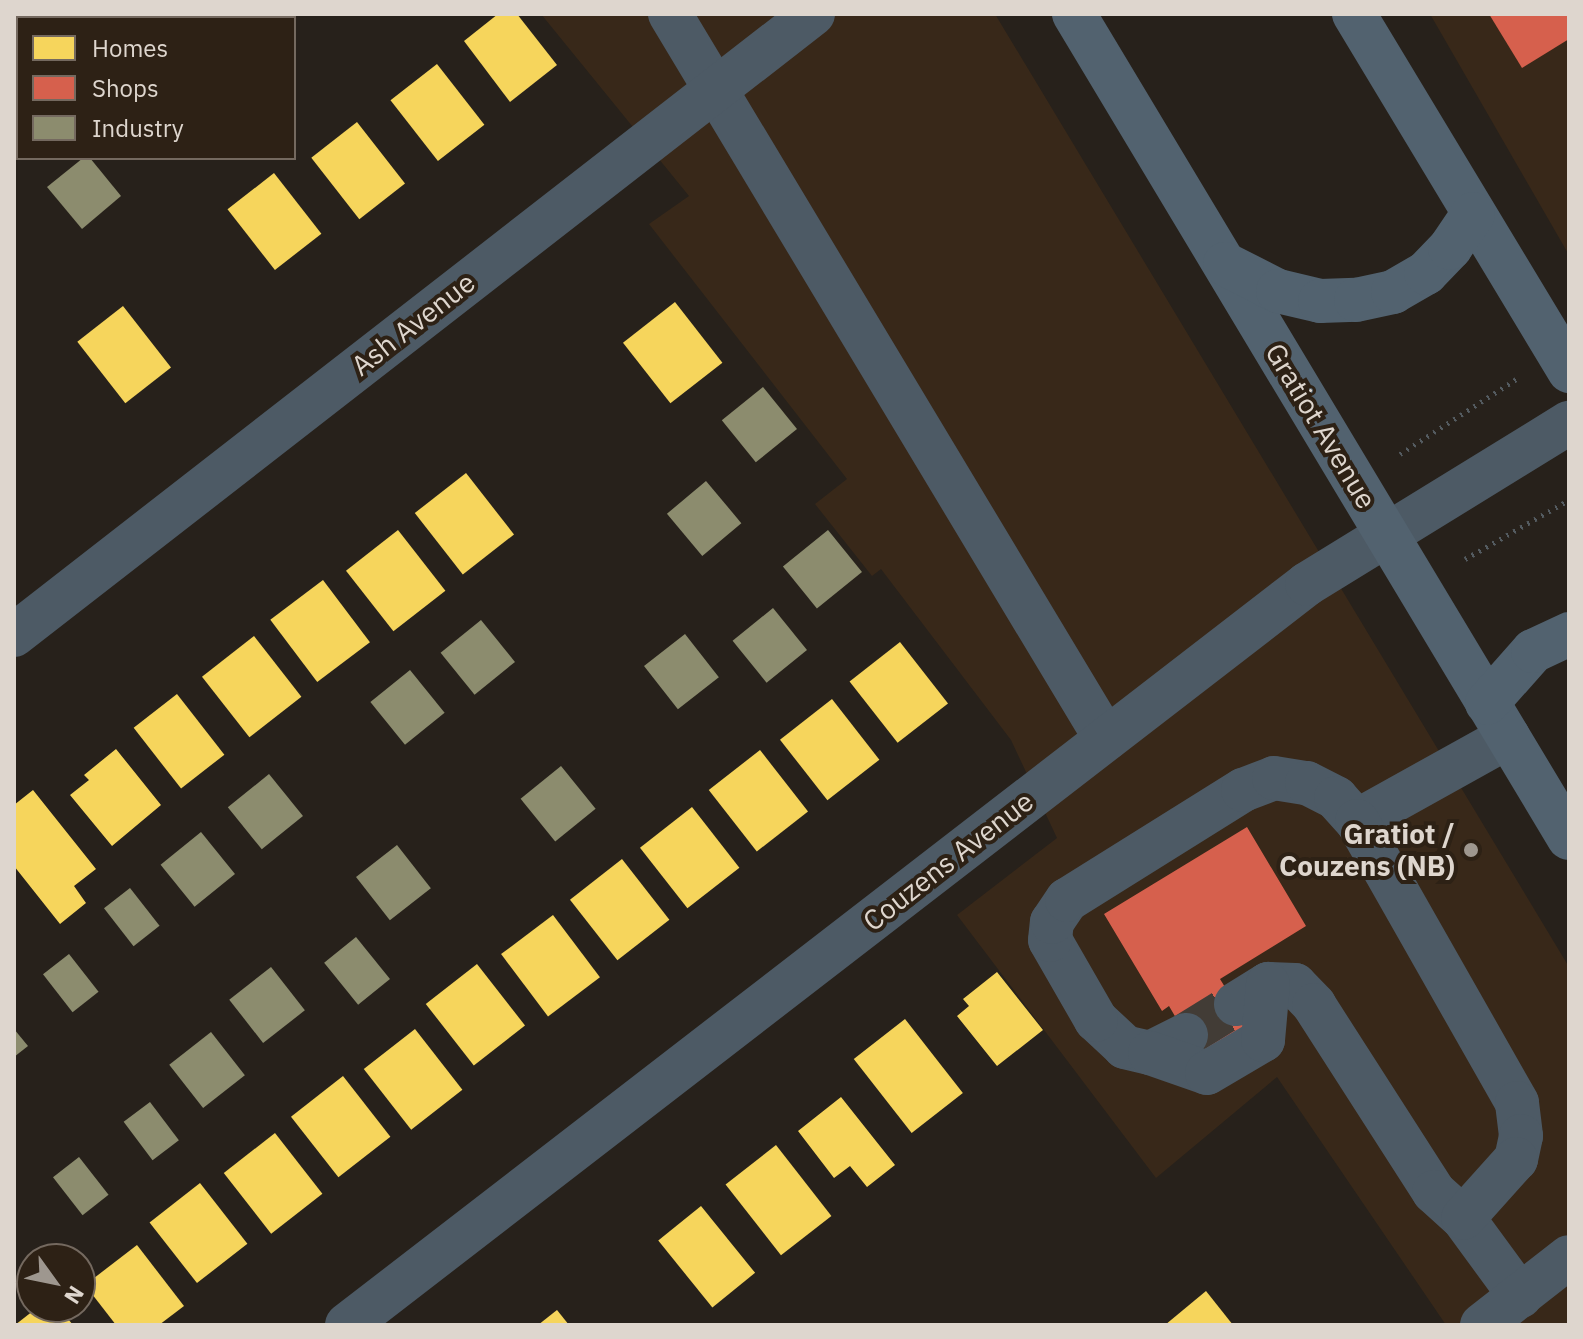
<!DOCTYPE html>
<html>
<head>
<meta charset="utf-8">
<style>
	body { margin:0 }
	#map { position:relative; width:1583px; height:1339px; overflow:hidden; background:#27211b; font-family:"IBM Plex Sans",sans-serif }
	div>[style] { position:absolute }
	.built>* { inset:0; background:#382819 }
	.homes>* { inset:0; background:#f6d55c; transform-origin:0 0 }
	.shops>* { inset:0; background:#d6604d }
	.industry>* { inset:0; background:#8c8c6e; transform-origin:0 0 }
	.minor-tunnel>* { height:44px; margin-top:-22px; transform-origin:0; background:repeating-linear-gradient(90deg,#423c36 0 44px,transparent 0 66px) }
	.path>* { height:5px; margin-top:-2.5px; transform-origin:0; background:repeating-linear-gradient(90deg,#545b60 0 2px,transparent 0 8px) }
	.minor>* { height:44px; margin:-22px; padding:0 22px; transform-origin:22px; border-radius:22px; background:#4d5a65 }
	.major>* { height:44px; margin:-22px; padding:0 22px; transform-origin:22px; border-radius:22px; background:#52626f }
	.dots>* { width:22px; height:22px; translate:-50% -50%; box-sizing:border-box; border:4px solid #2d2115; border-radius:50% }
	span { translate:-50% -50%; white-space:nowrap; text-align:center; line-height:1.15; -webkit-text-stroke:8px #2d2115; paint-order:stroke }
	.street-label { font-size:28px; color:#ded6ce }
	.poi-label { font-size:28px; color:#ded6ce; font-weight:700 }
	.right { translate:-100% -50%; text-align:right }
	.frame { position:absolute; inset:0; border:16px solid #ded6ce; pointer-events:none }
	.legend { position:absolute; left:16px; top:16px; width:280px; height:144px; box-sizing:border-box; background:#2d2115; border:2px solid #74695f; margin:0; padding:10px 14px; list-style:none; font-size:24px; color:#ded6ce }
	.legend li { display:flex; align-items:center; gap:16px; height:40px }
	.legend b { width:40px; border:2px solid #74695f }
	.north { position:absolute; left:16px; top:1243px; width:80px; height:80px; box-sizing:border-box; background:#2d2115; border:2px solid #74695f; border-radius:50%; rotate:123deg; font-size:22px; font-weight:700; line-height:32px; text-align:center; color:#ded6ce }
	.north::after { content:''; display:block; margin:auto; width:28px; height:36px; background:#9e978f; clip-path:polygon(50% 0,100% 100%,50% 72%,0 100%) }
</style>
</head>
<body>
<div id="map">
	<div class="built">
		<div style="clip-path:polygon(541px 14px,995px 14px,1569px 967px,1569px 1325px,1446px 1325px,1277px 1077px,1156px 1178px,957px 915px,1057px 838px,1011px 740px,881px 569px,872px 576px,815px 504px,847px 479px,649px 224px,689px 196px)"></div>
		<div style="clip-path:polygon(1430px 14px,1569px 14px,1569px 255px)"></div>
	</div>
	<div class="homes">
		<div style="clip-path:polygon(498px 14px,517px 14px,557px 65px,510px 102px,464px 41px)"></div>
		<div style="left:437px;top:64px;width:77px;height:59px;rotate:52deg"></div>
		<div style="left:357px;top:122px;width:78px;height:58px;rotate:52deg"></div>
		<div style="left:274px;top:173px;width:77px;height:59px;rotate:52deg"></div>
		<div style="left:675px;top:302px;width:77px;height:66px;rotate:52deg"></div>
		<div style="left:123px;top:306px;width:78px;height:58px;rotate:52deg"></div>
		<div style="left:466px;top:473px;width:78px;height:65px;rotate:52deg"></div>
		<div style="left:398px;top:530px;width:77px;height:66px;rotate:52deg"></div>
		<div style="left:323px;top:580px;width:78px;height:66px;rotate:53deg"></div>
		<div style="left:254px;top:636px;width:77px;height:66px;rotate:52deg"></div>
		<div style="left:900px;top:642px;width:78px;height:64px;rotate:52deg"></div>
		<div style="left:177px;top:694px;width:77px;height:55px;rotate:52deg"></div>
		<div style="left:832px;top:699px;width:77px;height:66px;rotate:52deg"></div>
		<div style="clip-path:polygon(116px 749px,161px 805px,112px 846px,70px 795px,89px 780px,84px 775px)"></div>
		<div style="left:760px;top:750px;width:78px;height:65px;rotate:52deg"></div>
		<div style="clip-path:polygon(33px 790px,96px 869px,74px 886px,86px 903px,60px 924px,14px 866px,14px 805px)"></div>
		<div style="left:692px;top:807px;width:77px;height:66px;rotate:52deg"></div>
		<div style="left:622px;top:859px;width:77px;height:66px;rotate:52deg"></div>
		<div style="left:553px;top:915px;width:78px;height:65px;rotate:53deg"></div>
		<div style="left:477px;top:964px;width:78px;height:65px;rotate:52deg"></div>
		<div style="clip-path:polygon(997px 972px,1043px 1030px,997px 1066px,957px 1016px,969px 1006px,963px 999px)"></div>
		<div style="left:905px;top:1019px;width:94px;height:65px;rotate:52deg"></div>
		<div style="left:415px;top:1029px;width:77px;height:65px;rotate:52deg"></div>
		<div style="left:343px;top:1076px;width:77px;height:66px;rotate:52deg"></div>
		<div style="clip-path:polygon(841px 1097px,895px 1165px,867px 1187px,850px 1166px,834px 1178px,798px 1131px)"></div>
		<div style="left:275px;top:1133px;width:77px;height:65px;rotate:52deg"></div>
		<div style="left:776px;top:1145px;width:90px;height:64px;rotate:52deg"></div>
		<div style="left:200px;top:1183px;width:77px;height:64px;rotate:52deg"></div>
		<div style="left:701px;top:1206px;width:86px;height:55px;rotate:51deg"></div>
		<div style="clip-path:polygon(137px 1245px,184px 1306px,159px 1325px,116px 1325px,85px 1285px)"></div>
		<div style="clip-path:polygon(1206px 1291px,1233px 1325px,1165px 1325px)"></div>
		<div style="clip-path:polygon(38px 1307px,58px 1307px,73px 1325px,15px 1325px)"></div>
		<div style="clip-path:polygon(557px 1310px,569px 1325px,538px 1325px)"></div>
	</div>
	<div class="shops">
		<div style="clip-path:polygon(1489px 14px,1569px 14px,1569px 39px,1522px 68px)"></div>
		<div style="clip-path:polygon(1247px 827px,1306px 926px,1220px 979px,1250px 1028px,1200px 1059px,1169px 1006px,1162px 1011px,1104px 914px)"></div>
	</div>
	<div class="industry">
		<div style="clip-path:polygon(83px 158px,90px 158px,121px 196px,82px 229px,47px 187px)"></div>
		<div style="left:763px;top:387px;width:54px;height:53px;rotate:51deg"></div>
		<div style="left:706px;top:481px;width:55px;height:51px;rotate:50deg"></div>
		<div style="left:828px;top:530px;width:54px;height:58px;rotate:51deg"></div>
		<div style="left:773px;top:608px;width:54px;height:52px;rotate:51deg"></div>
		<div style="left:481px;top:620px;width:54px;height:52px;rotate:51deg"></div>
		<div style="left:685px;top:634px;width:55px;height:52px;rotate:52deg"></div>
		<div style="left:410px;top:670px;width:55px;height:51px;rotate:51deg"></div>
		<div style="left:561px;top:766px;width:55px;height:52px;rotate:51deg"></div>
		<div style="left:269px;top:774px;width:54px;height:53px;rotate:51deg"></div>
		<div style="left:201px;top:832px;width:54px;height:52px;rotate:51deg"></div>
		<div style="left:397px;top:845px;width:55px;height:52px;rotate:52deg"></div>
		<div style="left:130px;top:888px;width:48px;height:33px;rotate:52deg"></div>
		<div style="left:356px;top:937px;width:54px;height:41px;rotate:51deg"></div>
		<div style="left:69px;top:954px;width:48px;height:33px;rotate:52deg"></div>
		<div style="left:271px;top:967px;width:55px;height:53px;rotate:52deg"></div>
		<div style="clip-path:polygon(14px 1029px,28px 1046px,14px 1057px)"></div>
		<div style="left:211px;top:1032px;width:55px;height:53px;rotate:52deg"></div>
		<div style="left:150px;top:1102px;width:48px;height:33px;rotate:53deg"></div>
		<div style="left:79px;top:1157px;width:48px;height:33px;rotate:52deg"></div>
	</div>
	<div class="minor-tunnel">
		<div style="left:1186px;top:1035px;width:59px;rotate:-31.8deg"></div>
	</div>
	<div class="path">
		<div style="left:1400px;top:454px;width:140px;rotate:-32.8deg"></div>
		<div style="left:1465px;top:559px;width:120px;rotate:-29.6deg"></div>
	</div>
	<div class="minor">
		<div style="left:670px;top:14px;width:846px;rotate:58.98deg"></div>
		<div style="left:14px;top:635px;width:1012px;rotate:-37.86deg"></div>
		<div style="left:1357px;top:821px;width:173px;rotate:-29.1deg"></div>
		<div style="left:1236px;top:1004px;width:38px;rotate:-32deg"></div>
		<div style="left:1268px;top:984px;width:27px;rotate:2deg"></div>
		<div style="left:1295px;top:985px;width:28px;rotate:46deg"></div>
		<div style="left:1314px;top:1005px;width:222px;rotate:57.3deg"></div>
		<div style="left:1434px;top:1192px;width:39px;rotate:42deg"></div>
		<div style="left:1463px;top:1218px;width:97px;rotate:53.8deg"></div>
		<div style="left:1186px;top:1035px;width:40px;rotate:153.4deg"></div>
		<div style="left:1150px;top:1053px;width:26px;rotate:-167deg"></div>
		<div style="left:1125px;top:1047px;width:40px;rotate:-137deg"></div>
		<div style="left:1096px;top:1020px;width:92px;rotate:-119.9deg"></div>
		<div style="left:1050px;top:940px;width:18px;rotate:-84deg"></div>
		<div style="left:1052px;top:922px;width:27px;rotate:-56deg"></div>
		<div style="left:1067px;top:900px;width:208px;rotate:-32deg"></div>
		<div style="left:1243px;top:790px;width:33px;rotate:-21deg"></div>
		<div style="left:1274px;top:778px;width:33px;rotate:9deg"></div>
		<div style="left:1307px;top:783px;width:33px;rotate:27deg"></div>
		<div style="left:1336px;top:798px;width:31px;rotate:48deg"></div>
		<div style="left:1357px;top:821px;width:324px;rotate:60.4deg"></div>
		<div style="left:1517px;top:1103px;width:33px;rotate:83deg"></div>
		<div style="left:1521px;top:1136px;width:24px;rotate:102deg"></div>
		<div style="left:1516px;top:1159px;width:79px;rotate:131.9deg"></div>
		<div style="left:1150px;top:1053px;width:60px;rotate:19.3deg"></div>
		<div style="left:1207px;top:1073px;width:65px;rotate:-30.5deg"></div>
		<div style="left:1263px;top:1040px;width:56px;rotate:-84.9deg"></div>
		<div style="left:347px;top:1325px;width:1213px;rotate:-37.66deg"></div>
		<div style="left:1307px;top:584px;width:308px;rotate:-31.6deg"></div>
		<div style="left:1482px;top:1325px;width:110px;rotate:-38deg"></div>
	</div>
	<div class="major">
		<div style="left:1074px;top:14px;width:961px;rotate:59.01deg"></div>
		<div style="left:1354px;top:14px;width:417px;rotate:58.9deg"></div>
		<div style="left:1225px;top:264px;width:59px;rotate:27deg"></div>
		<div style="left:1278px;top:291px;width:43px;rotate:13.4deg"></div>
		<div style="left:1320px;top:301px;width:36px;rotate:-2deg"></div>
		<div style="left:1356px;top:300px;width:38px;rotate:-12deg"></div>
		<div style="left:1393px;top:292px;width:38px;rotate:-30deg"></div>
		<div style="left:1426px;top:273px;width:35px;rotate:-46deg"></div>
		<div style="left:1450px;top:248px;width:41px;rotate:-55.9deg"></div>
		<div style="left:1487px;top:703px;width:69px;rotate:-48.5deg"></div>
		<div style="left:1533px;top:651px;width:40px;rotate:-25deg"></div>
	</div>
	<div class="dots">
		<div style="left:1471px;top:850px;background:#9e978f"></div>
	</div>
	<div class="street-label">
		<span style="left:413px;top:324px;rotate:-38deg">Ash Avenue</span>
		<span style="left:1321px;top:426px;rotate:59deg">Gratiot Avenue</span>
		<span style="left:948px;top:861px;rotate:-38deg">Couzens Avenue</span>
	</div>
	<div class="poi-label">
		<span class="right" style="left:1455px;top:850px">Gratiot /<br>Couzens (NB)</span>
	</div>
	<div class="frame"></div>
	<ul class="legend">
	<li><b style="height:22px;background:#f6d55c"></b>Homes</li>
	<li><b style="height:22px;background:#d6604d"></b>Shops</li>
	<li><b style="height:22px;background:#8c8c6e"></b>Industry</li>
	</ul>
	<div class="north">N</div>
</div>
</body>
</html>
